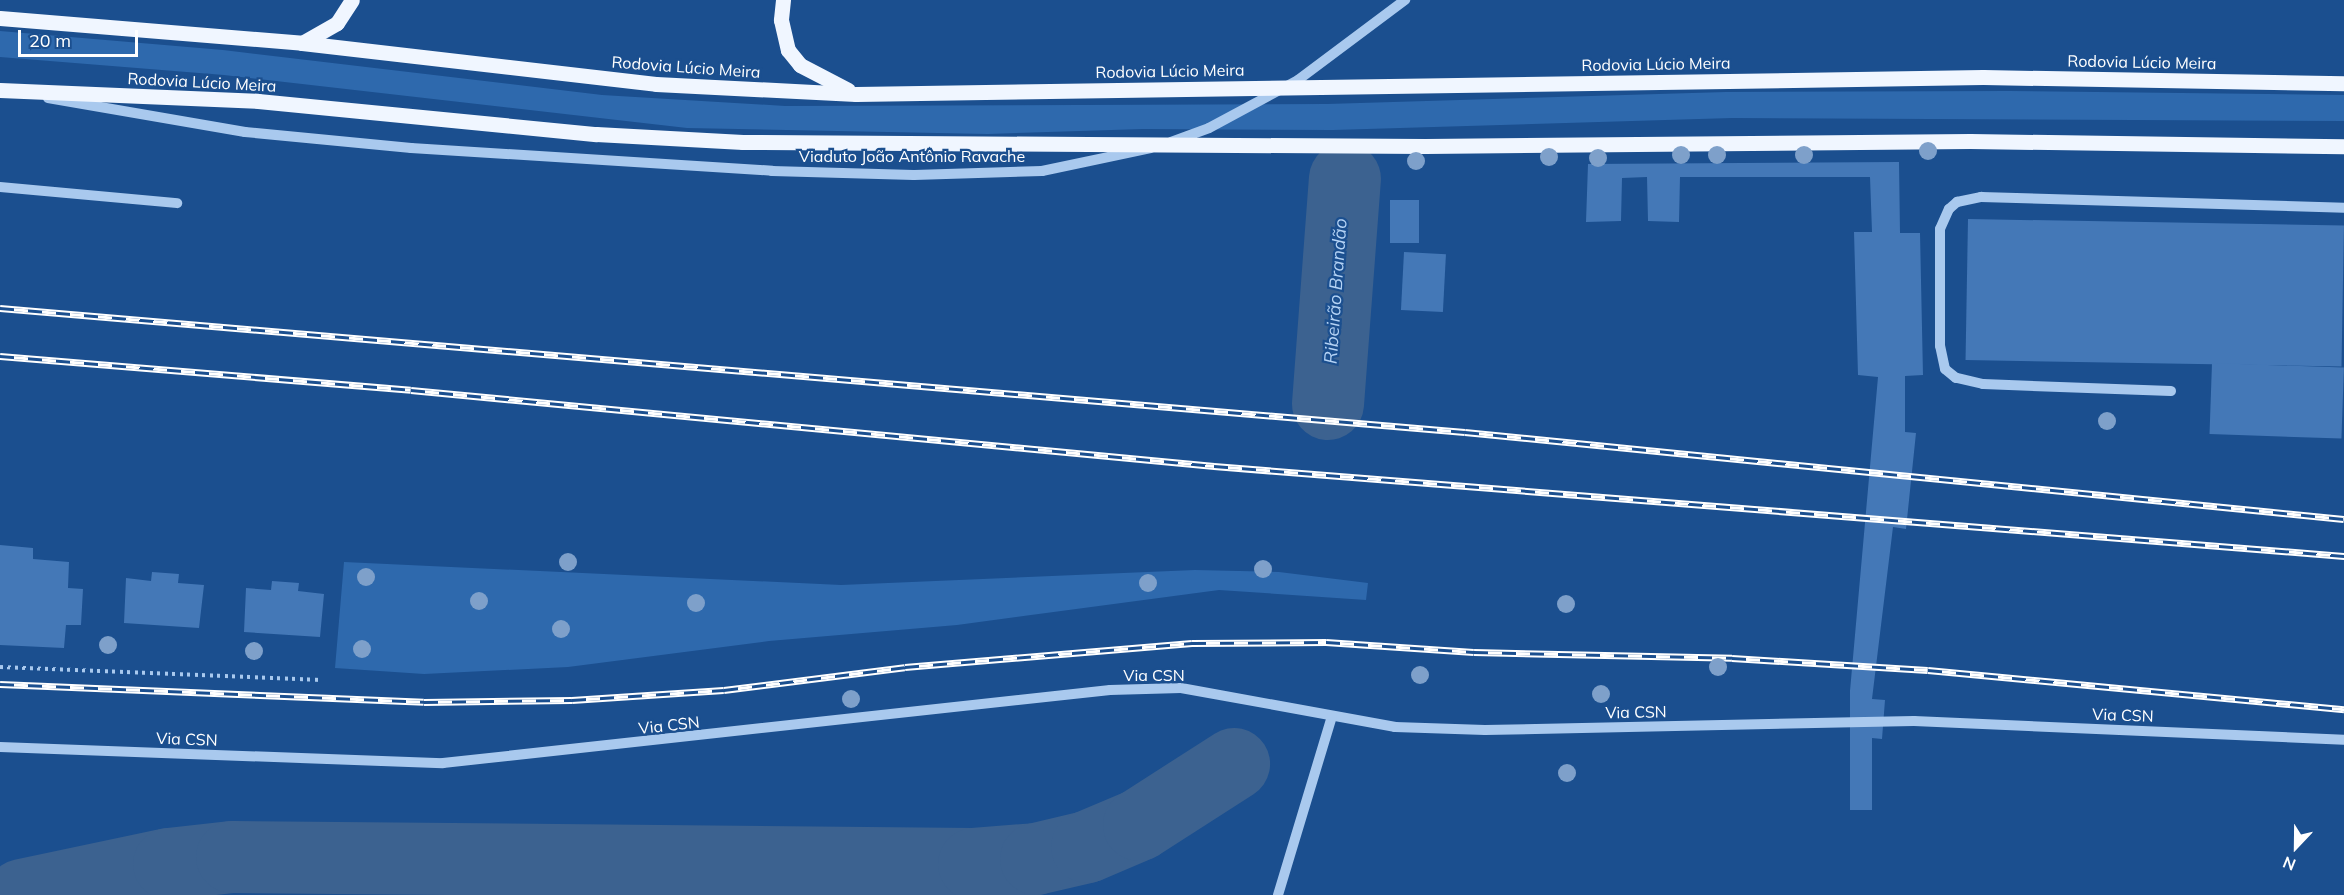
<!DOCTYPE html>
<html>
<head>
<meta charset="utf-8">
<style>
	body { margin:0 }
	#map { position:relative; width:2344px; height:895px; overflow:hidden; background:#1b4f8f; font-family:Mulish,sans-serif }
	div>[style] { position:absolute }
	.green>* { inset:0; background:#2e69ad }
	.river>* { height:72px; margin:-36px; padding:0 36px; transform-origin:36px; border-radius:36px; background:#3c6290 }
	.building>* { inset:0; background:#4478b7; transform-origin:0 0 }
	.path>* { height:4px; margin-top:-2px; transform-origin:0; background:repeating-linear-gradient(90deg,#a9c9ee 0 3px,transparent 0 7.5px) }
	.minor>* { height:10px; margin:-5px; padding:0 5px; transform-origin:5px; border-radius:5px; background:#a9c9ee }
	.major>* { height:15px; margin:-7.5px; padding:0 7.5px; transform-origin:7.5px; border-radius:7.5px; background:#f0f6ff }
	.rail>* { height:7px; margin-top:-3.5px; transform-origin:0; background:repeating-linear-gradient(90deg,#1b4f8f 0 14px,#fff 0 28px); box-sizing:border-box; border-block:2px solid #fff }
	.trees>* { width:18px; height:18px; margin:-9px; border-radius:50%; background:#7ea0ca }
	span { translate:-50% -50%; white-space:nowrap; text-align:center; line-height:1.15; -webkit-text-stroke:4.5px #1b4f8f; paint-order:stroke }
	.street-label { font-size:16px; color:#fff }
	.water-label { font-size:18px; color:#b5d3f5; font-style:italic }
	.north { position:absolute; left:2266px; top:817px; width:60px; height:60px; -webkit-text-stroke:4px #1b4f8f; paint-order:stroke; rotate:202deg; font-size:16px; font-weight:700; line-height:24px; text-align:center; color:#fff }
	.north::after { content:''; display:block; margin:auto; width:21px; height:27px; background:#fff; clip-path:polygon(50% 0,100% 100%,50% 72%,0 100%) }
	.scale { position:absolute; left:18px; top:30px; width:120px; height:27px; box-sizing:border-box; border:3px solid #fff; border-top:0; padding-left:8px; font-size:18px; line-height:21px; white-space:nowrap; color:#fff; -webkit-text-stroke:4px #1b4f8f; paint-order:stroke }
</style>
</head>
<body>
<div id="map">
	<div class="green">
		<div style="clip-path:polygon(0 31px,223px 50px,602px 95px,785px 106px,1327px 104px,1726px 92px,2008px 91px,2344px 95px,2344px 121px,1732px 118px,1333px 130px,1143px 129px,988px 134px,687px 128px,224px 75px,0 57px)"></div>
		<div style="clip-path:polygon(344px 562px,841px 585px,1195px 570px,1279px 572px,1368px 583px,1366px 600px,1219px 590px,957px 625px,769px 641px,568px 667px,424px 674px,335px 668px)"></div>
	</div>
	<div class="river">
		<div style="left:1328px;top:404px;width:226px;rotate:-85.7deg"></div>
		<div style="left:22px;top:895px;width:150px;rotate:-11.9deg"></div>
		<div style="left:169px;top:864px;width:63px;rotate:-6.3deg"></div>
		<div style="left:232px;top:857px;width:742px;rotate:0.54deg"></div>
		<div style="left:974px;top:864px;width:62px;rotate:-4.6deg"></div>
		<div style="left:1036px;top:859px;width:52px;rotate:-13.2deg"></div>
		<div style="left:1087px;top:847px;width:56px;rotate:-22.9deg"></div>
		<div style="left:1139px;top:825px;width:113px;rotate:-32.7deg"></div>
	</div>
	<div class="building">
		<div style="clip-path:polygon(1899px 162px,1900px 233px,1920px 233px,1923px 375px,1905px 376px,1905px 432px,1916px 433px,1906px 529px,1893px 527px,1872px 699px,1885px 700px,1882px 739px,1872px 738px,1872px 810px,1850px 810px,1850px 691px,1878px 377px,1858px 375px,1854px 232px,1872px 232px,1870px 177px,1680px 177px,1679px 222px,1648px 221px,1647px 177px,1622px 178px,1621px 221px,1586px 222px,1588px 164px)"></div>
		<div style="left:1390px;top:200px;width:29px;height:43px"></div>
		<div style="left:1968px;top:219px;width:376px;height:141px;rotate:1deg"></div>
		<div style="left:1404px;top:252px;width:42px;height:58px;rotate:3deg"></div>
		<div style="left:2212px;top:363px;width:132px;height:71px;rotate:2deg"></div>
		<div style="clip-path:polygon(0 545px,33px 548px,33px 559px,69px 562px,68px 588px,83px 589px,81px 625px,66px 625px,64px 648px,0 645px)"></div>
		<div style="clip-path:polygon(152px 572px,179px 574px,178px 583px,204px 585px,199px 628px,124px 623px,126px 578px,151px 581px)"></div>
		<div style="clip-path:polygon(272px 581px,299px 583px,298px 591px,324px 594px,320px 637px,244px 632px,246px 588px,271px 590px)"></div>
	</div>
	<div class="path">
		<div style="left:0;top:667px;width:322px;rotate:2.3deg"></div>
	</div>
	<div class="minor">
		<div style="left:48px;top:98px;width:200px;rotate:9.8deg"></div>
		<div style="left:245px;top:132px;width:167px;rotate:5.5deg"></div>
		<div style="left:411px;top:148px;width:362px;rotate:3.6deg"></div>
		<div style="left:772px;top:171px;width:142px;rotate:1.6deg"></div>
		<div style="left:914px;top:175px;width:128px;rotate:-1.8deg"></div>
		<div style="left:1042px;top:171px;width:111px;rotate:-11.9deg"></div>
		<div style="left:1171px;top:142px;width:40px;rotate:-20.2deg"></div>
		<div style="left:1209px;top:128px;width:101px;rotate:-28.3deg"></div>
		<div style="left:1298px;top:80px;width:134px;rotate:-36.8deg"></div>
		<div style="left:0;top:187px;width:178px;rotate:5.2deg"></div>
		<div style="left:2171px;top:391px;width:188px;rotate:-177.9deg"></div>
		<div style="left:1983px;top:384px;width:28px;rotate:-167deg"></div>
		<div style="left:1956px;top:378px;width:14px;rotate:-141deg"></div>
		<div style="left:1945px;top:369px;width:24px;rotate:-102deg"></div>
		<div style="left:1940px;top:346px;width:117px;rotate:-90deg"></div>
		<div style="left:1940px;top:229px;width:22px;rotate:-66deg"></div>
		<div style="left:1949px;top:209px;width:11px;rotate:-41deg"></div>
		<div style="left:1957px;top:202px;width:25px;rotate:-12deg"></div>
		<div style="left:1981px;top:197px;width:363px;rotate:1.7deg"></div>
		<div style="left:0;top:747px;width:443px;rotate:2.1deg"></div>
		<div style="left:443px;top:763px;width:671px;rotate:-6.25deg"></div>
		<div style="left:1110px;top:690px;width:71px;rotate:-1.6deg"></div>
		<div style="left:1181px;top:688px;width:218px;rotate:10.3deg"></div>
		<div style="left:1395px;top:727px;width:90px;rotate:1.9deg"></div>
		<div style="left:1485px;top:730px;width:429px;rotate:-1.2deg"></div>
		<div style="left:1914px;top:721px;width:430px;rotate:2.5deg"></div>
		<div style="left:1278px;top:895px;width:187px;rotate:-73.2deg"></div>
	</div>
	<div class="major">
		<div style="left:783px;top:0;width:20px;rotate:96deg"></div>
		<div style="left:781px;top:20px;width:31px;rotate:77deg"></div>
		<div style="left:788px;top:50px;width:19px;rotate:51deg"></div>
		<div style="left:800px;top:65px;width:54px;rotate:27.5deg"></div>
		<div style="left:0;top:18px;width:303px;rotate:4.7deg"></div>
		<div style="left:302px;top:43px;width:356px;rotate:6.6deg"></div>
		<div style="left:656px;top:84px;width:200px;rotate:2.9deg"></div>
		<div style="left:856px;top:94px;width:1127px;rotate:-0.86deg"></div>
		<div style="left:1983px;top:77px;width:361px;rotate:1deg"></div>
		<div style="left:302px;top:43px;width:40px;rotate:-29.7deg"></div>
		<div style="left:337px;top:23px;width:27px;rotate:-57deg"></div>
		<div style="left:0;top:90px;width:258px;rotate:2.4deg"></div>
		<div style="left:258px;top:101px;width:340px;rotate:5.6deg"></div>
		<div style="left:596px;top:134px;width:147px;rotate:3.1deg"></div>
		<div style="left:743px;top:142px;width:682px;rotate:0.34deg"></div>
		<div style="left:1425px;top:146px;width:545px;rotate:-0.53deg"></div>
		<div style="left:1970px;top:141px;width:374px;rotate:0.8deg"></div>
	</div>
	<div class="rail">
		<div style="left:0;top:308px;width:1470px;rotate:4.84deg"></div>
		<div style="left:1465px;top:432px;width:883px;rotate:5.65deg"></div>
		<div style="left:0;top:356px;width:412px;rotate:4.7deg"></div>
		<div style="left:411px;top:390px;width:807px;rotate:5.41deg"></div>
		<div style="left:1214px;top:466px;width:1134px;rotate:4.55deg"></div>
		<div style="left:0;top:684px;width:424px;rotate:2.4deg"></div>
		<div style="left:424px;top:702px;width:148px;rotate:-0.8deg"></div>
		<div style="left:572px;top:700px;width:152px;rotate:-3.8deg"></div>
		<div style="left:724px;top:690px;width:182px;rotate:-7.2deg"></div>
		<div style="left:905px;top:667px;width:288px;rotate:-4.8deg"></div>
		<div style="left:1192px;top:643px;width:134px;rotate:-0.4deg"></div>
		<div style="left:1326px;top:642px;width:148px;rotate:3.9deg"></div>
		<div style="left:1474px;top:652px;width:258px;rotate:1.3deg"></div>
		<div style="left:1732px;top:658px;width:196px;rotate:3.5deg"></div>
		<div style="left:1928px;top:670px;width:418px;rotate:5.4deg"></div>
	</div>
	<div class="trees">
		<div style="left:1928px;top:151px"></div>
		<div style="left:1681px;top:155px"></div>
		<div style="left:1717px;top:155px"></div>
		<div style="left:1804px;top:155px"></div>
		<div style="left:1549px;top:157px"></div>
		<div style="left:1598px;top:158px"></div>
		<div style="left:1416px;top:161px"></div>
		<div style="left:2107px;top:421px"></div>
		<div style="left:568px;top:562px"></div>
		<div style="left:1263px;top:569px"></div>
		<div style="left:366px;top:577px"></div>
		<div style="left:1148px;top:583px"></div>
		<div style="left:479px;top:601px"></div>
		<div style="left:696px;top:603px"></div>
		<div style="left:1566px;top:604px"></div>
		<div style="left:561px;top:629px"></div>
		<div style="left:108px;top:645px"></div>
		<div style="left:362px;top:649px"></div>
		<div style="left:254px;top:651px"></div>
		<div style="left:1718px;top:667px"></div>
		<div style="left:1420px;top:675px"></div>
		<div style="left:1601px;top:694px"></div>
		<div style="left:851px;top:699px"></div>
		<div style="left:1567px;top:773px"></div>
	</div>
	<div class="street-label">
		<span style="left:2142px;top:62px;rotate:1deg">Rodovia Lúcio Meira</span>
		<span style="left:1656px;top:64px;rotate:-1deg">Rodovia Lúcio Meira</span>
		<span style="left:686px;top:67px;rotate:4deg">Rodovia Lúcio Meira</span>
		<span style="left:1170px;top:71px;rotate:-1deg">Rodovia Lúcio Meira</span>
		<span style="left:202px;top:82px;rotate:3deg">Rodovia Lúcio Meira</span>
		<span style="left:912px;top:156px">Viaduto João Antônio Ravache</span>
		<span style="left:1154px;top:675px">Via CSN</span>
		<span style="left:1636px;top:712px;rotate:-1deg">Via CSN</span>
		<span style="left:2123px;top:715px;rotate:2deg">Via CSN</span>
		<span style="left:669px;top:725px;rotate:-6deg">Via CSN</span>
		<span style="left:187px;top:739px;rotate:2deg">Via CSN</span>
	</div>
	<div class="water-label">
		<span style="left:1336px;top:291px;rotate:-86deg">Ribeirão Brandão</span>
	</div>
	<div class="north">N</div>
	<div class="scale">20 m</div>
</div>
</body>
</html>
